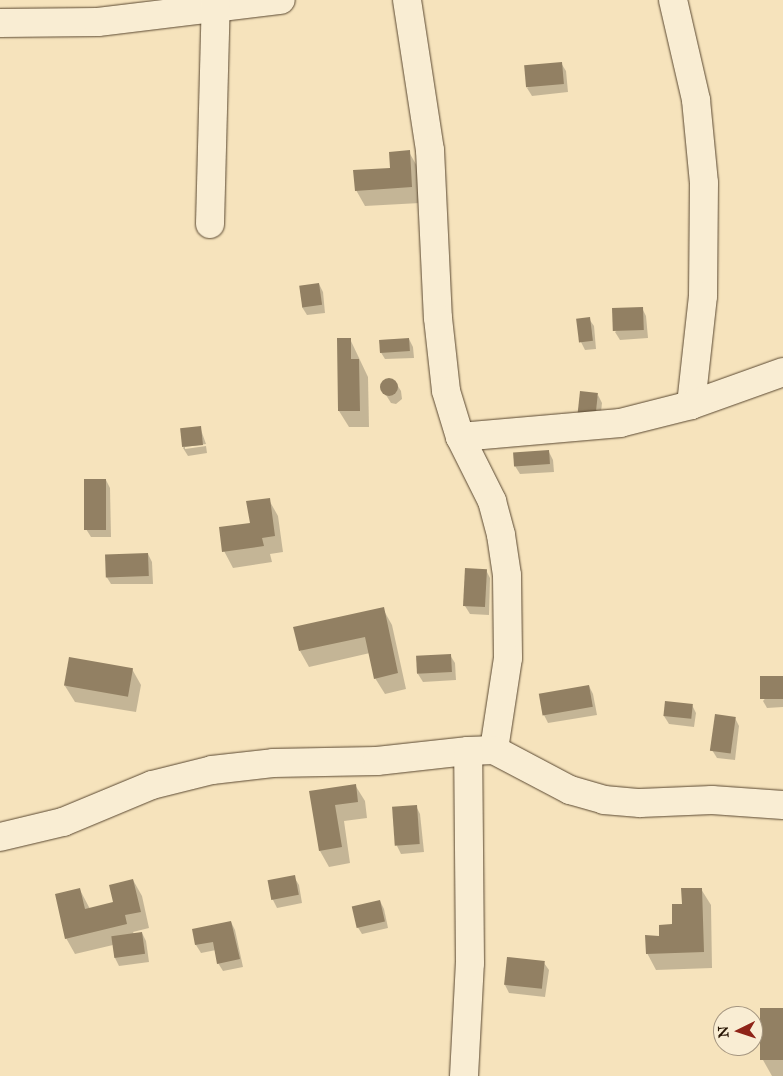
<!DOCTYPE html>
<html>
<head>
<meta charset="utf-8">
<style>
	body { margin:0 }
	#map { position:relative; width:783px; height:1076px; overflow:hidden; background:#f6e3bc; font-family:"IM FELL Great Primer",serif }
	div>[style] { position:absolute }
	.shadow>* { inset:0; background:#0003 }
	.building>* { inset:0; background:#928063; transform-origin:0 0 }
	.round { border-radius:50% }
	.roads { filter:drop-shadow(0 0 1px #5a4831) drop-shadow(0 0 1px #5a4831) }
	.minor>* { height:28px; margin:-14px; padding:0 14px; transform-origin:14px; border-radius:14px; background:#f9edd3 }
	span { translate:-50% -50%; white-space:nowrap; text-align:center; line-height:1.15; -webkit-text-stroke:4px #f9edd3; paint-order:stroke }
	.north { position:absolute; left:713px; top:1006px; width:50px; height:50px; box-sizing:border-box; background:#f9edd3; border:1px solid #a59680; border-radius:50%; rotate:266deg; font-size:14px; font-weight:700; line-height:20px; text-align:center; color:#261403 }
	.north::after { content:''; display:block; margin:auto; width:18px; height:22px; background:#8f2418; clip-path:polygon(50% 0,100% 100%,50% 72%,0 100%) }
</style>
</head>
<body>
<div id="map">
	<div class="shadow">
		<div style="clip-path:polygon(561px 63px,566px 71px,568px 92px,532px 96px,527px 88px)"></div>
		<div style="clip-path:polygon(409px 152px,418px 168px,420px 203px,365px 206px,356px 190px,392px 169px)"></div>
		<div style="clip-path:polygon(319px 284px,323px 292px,325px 313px,307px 315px,302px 307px)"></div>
		<div style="clip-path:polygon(642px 308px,646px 316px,648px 338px,620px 340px,615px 332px)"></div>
		<div style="clip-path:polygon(589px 319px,594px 326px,596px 349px,585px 350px,581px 342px)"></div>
		<div style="clip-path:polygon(350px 339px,368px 377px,369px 427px,349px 427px,339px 411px)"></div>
		<div style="clip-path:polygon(409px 339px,413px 347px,414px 358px,385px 359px,380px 351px,380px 340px)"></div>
		<div style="clip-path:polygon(387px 380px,396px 383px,401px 391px,402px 399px,396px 404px,391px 403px,381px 387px)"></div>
		<div style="clip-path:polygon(598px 395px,602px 403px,599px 430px,582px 428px)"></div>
		<div style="clip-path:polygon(200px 427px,206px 444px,185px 447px,185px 449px,206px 446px,207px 453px,188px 456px,183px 448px)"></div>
		<div style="clip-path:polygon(549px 452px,553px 460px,554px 472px,520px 474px,515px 466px,515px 454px)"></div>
		<div style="clip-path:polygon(106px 480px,110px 488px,111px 537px,91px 537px,86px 529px)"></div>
		<div style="clip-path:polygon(269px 500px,278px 516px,283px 552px,270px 554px,272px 562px,233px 568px,224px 551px,251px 524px)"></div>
		<div style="clip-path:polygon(148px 554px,152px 562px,153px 584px,111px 584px,106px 576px)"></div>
		<div style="clip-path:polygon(466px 569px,486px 570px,490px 578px,489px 615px,470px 614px,465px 606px)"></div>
		<div style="clip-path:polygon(383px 609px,392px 625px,406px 689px,385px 694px,375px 678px,370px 653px,309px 667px,300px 651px)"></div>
		<div style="clip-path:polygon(450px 655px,455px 663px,456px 680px,423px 682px,418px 674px)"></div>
		<div style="clip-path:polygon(132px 669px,141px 685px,136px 712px,75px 702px,65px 686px)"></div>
		<div style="clip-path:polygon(783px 677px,783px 707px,767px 708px,763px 701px)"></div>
		<div style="clip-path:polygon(589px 686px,593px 694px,597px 715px,548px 723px,544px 715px)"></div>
		<div style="clip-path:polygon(666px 702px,692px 705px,696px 713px,694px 727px,669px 724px,664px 716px)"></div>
		<div style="clip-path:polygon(735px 718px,739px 726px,735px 760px,717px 758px,712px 750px)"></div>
		<div style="clip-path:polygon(355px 785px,365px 801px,367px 818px,344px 821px,350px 863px,329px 867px,320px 851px,311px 792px)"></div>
		<div style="clip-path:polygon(416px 806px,420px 814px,424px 852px,401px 854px,397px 846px)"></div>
		<div style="clip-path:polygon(294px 877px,299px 885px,302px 903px,277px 908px,273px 900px,269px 882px)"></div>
		<div style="clip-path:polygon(133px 880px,142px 896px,149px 928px,133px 932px,134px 934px,142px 933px,146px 941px,149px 962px,119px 966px,115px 958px,113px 945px,75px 954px,66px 938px,80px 890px,90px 909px,114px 903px)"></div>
		<div style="clip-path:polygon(701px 889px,711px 905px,712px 968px,656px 970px,647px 953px,674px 926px,683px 905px)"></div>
		<div style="clip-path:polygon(380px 901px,384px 909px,388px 928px,362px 934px,357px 926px,353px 907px)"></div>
		<div style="clip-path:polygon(231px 922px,235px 930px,243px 967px,223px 971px,218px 963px,216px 950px,201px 953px,196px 945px,193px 930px)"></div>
		<div style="clip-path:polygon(544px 963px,549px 970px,545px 997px,509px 993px,505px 985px)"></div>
		<div style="clip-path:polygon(783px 1010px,783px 1076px,772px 1076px,763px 1060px)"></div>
	</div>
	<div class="building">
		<div style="left:562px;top:62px;width:22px;height:38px;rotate:85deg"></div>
		<div style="clip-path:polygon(410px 150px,412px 187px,355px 191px,353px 170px,390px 168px,389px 152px)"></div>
		<div style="left:319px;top:283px;width:22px;height:20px;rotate:82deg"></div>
		<div style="left:643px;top:307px;width:23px;height:31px;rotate:88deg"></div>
		<div style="left:590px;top:317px;width:24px;height:14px;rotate:83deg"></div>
		<div style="clip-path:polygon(337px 338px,351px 338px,351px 359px,359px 359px,360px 411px,338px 411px)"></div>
		<div style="left:409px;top:338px;width:13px;height:30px;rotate:86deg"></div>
		<div class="round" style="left:380px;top:378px;width:18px;height:18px"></div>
		<div style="left:580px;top:391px;width:18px;height:29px;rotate:6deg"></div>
		<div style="left:201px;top:426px;width:19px;height:21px;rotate:84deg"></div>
		<div style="left:549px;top:450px;width:14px;height:36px;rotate:86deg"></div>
		<div style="left:84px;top:479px;width:22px;height:51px"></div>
		<div style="clip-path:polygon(270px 498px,275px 536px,262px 538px,264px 546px,222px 552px,219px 527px,250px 523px,246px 501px)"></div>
		<div style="left:148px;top:553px;width:23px;height:43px;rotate:88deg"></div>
		<div style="left:465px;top:568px;width:22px;height:38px;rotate:3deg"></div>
		<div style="clip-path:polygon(384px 607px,398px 673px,374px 679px,365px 637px,299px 651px,293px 627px)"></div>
		<div style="left:451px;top:654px;width:18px;height:35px;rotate:87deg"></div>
		<div style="left:69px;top:657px;width:65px;height:29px;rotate:10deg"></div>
		<div style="left:783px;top:676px;width:23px;height:23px;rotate:90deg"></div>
		<div style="left:589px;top:685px;width:22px;height:51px;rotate:80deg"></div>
		<div style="left:665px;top:701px;width:28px;height:15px;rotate:6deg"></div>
		<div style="left:715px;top:714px;width:21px;height:37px;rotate:8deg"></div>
		<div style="clip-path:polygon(356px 784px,358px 802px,335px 805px,342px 847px,319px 851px,309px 791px)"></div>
		<div style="left:417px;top:805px;width:39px;height:25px;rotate:86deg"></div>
		<div style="left:295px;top:875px;width:20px;height:28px;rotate:79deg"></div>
		<div style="clip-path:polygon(133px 879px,141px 912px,125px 915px,127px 924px,65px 939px,55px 894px,80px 888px,85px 909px,113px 902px,109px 885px)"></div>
		<div style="clip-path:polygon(681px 888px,702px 888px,704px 952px,646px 954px,645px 935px,659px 936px,659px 925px,672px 924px,672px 904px,682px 904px)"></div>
		<div style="left:380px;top:900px;width:22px;height:29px;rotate:77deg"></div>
		<div style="clip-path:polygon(231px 921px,240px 959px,217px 964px,213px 942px,195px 945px,192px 929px)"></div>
		<div style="left:142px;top:932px;width:22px;height:31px;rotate:82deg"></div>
		<div style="left:507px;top:957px;width:38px;height:28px;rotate:6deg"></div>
		<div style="left:783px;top:1008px;width:52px;height:23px;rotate:90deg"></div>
	</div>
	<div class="roads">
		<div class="minor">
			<div style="left:407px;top:0;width:152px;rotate:81.3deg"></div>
			<div style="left:430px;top:150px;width:168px;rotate:87.3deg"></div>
			<div style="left:438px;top:318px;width:73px;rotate:83.7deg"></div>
			<div style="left:446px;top:391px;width:48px;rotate:73.1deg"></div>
			<div style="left:460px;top:437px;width:72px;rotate:63.4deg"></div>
			<div style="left:492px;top:501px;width:35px;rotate:75deg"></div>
			<div style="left:501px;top:535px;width:40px;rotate:81.5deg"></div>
			<div style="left:507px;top:575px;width:83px;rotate:89.3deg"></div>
			<div style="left:508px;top:658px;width:93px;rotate:98.7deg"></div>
			<div style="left:673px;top:0;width:103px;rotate:77deg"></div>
			<div style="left:696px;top:100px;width:83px;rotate:84.5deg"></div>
			<div style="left:704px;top:183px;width:113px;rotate:90.5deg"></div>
			<div style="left:703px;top:296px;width:110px;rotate:96.3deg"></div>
			<div style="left:0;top:23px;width:98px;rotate:-0.6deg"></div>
			<div style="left:98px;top:22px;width:184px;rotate:-6.9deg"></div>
			<div style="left:210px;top:224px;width:224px;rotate:-88.5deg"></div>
			<div style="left:460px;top:437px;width:161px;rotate:-5deg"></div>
			<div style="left:620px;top:423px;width:73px;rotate:-14.2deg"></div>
			<div style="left:691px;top:405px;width:98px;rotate:-19.7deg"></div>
			<div style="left:0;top:837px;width:65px;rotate:-13.4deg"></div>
			<div style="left:63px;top:822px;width:96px;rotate:-22.6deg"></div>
			<div style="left:152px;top:785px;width:62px;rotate:-14deg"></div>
			<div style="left:212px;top:770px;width:61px;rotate:-6.5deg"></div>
			<div style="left:273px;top:763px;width:104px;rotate:-1.1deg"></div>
			<div style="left:377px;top:761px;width:92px;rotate:-6.3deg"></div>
			<div style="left:468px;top:751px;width:26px;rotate:-2deg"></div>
			<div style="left:494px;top:750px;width:86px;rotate:27.8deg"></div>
			<div style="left:570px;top:790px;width:35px;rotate:16deg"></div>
			<div style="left:604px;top:800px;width:36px;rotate:5deg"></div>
			<div style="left:640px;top:803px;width:72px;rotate:-2.4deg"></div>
			<div style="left:712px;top:800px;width:71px;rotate:4deg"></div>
			<div style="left:464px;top:1076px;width:113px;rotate:-87deg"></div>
			<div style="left:470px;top:963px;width:212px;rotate:-90.5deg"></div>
		</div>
	</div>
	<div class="north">N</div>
</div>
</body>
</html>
